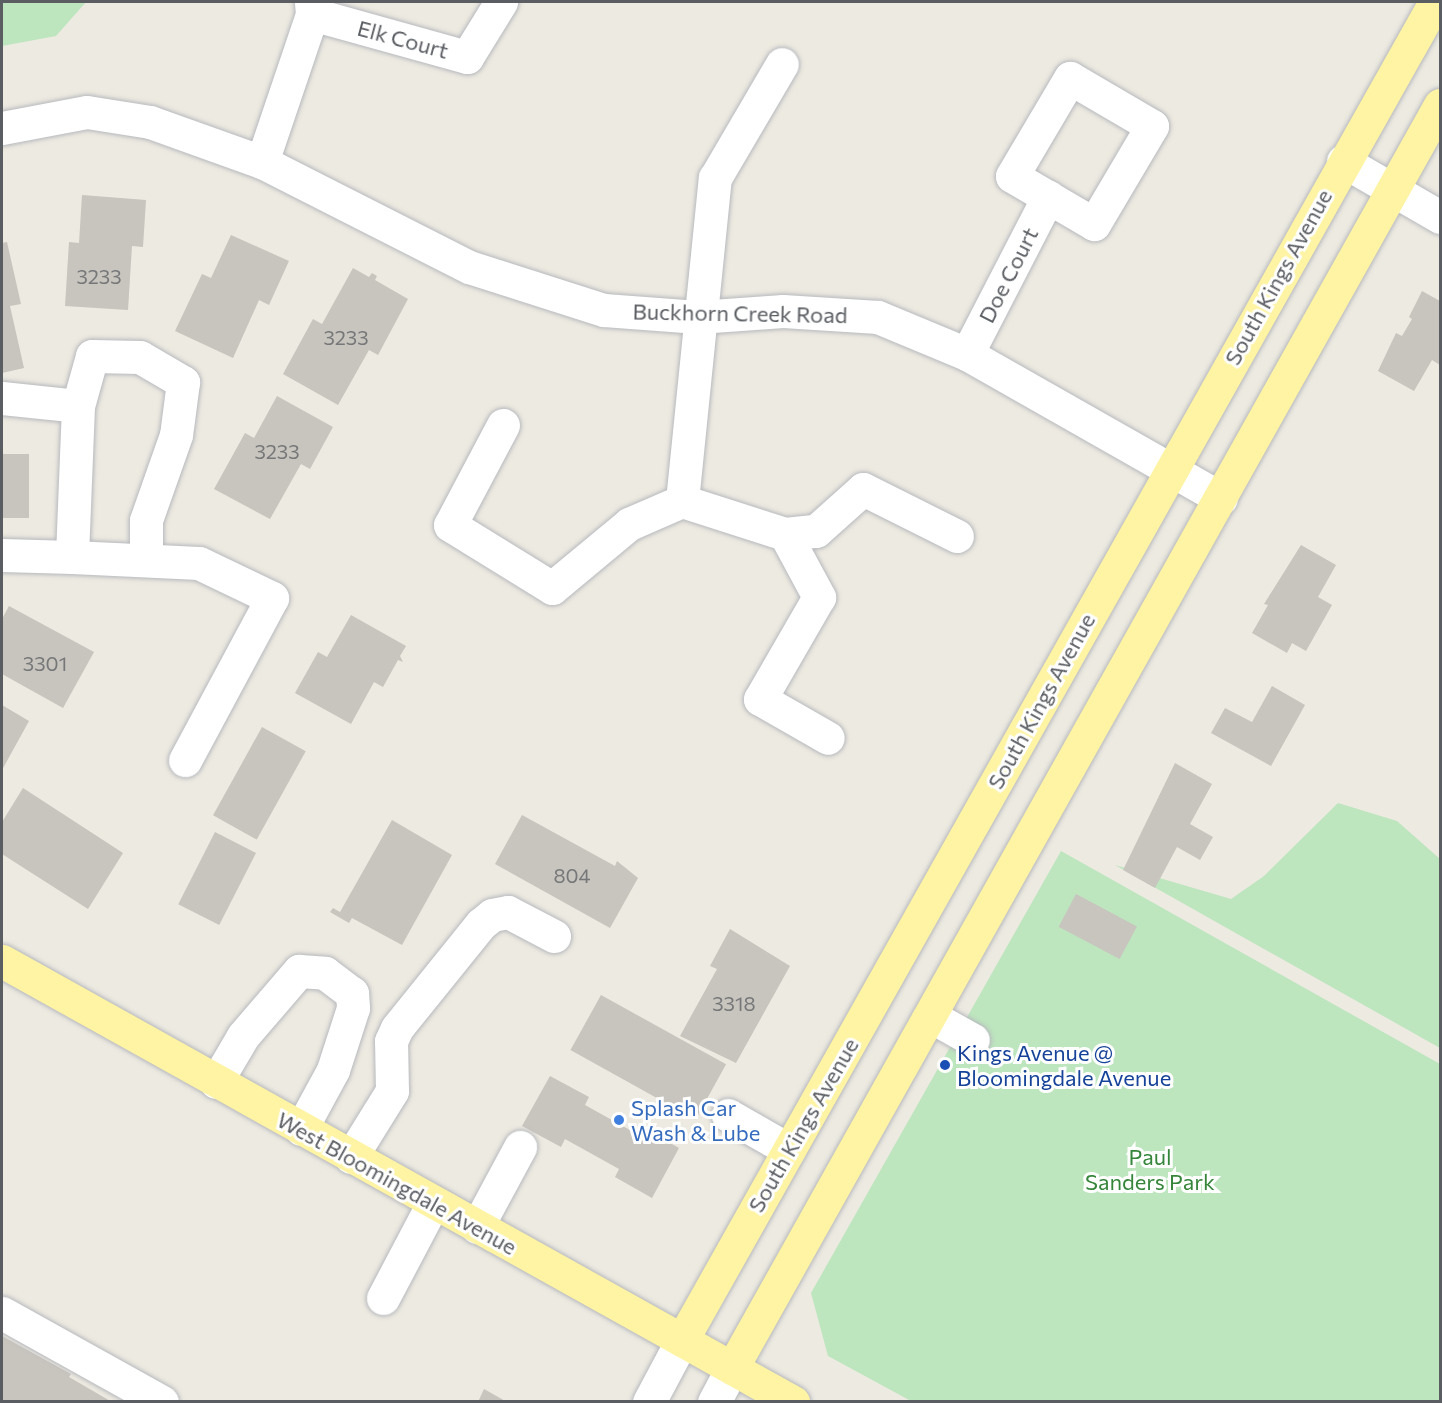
<!DOCTYPE html>
<html>
<head>
<meta charset="utf-8">
<style>
	body { margin:0 }
	#map { position:relative; width:1442px; height:1403px; overflow:hidden; background:#edeae1; font-family:Commissioner,sans-serif }
	div>[style] { position:absolute }
	.green>* { inset:0; background:#bde5be }
	.building>* { inset:0; background:#c8c4be; transform-origin:0 0 }
	.roads { filter:drop-shadow(0 0 2px #b7b9be) drop-shadow(0 0 2px #b7b9be) }
	.minor>* { height:33px; margin:-16.5px; padding:0 16.5px; transform-origin:16.5px; border-radius:16.5px; background:#fff }
	.major>* { height:33px; margin:-16.5px; padding:0 16.5px; transform-origin:16.5px; border-radius:16.5px; background:#fff3a4 }
	.dots>* { width:16px; height:16px; translate:-50% -50%; box-sizing:border-box; border:3px solid #fff; border-radius:50% }
	span { translate:-50% -50%; white-space:nowrap; text-align:center; line-height:1.15; -webkit-text-stroke:6px #fff; paint-order:stroke }
	.number-label { font-size:20px; color:#767779 }
	.number-label span { -webkit-text-stroke-width:0 }
	.street-label { font-size:22px; color:#5a5d62 }
	.transit-label { font-size:22px; color:#164399 }
	.left { translate:0 -50%; text-align:left }
	.shop-label { font-size:22px; color:#366cbe }
	.park-label { font-size:22px; color:#35863a }
	.frame { position:absolute; inset:0; border:3px solid #5a5d62; pointer-events:none }
</style>
</head>
<body>
<div id="map">
	<div class="green">
		<div style="clip-path:polygon(2px 2px,86px 2px,56px 36px,2px 46px)"></div>
		<div style="clip-path:polygon(1338px 803px,1397px 821px,1440px 859px,1440px 1048px,1115px 865px,1231px 899px,1264px 876px)"></div>
		<div style="clip-path:polygon(1061px 851px,1440px 1064px,1440px 1401px,911px 1401px,828px 1356px,811px 1293px)"></div>
	</div>
	<div class="building">
		<div style="clip-path:polygon(82px 195px,146px 200px,143px 247px,132px 246px,128px 310px,65px 306px,69px 242px,79px 243px)"></div>
		<div style="clip-path:polygon(231px 235px,289px 261px,269px 305px,259px 300px,233px 358px,175px 331px,202px 274px,211px 278px)"></div>
		<div style="clip-path:polygon(7px 242px,21px 304px,10px 306px,24px 368px,2px 373px,2px 243px)"></div>
		<div style="clip-path:polygon(353px 268px,369px 277px,372px 273px,377px 276px,375px 280px,408px 299px,378px 355px,369px 350px,338px 405px,283px 374px,313px 319px,322px 324px)"></div>
		<div style="clip-path:polygon(1422px 291px,1440px 301px,1440px 365px,1432px 360px,1414px 391px,1378px 371px,1396px 333px,1402px 336px,1412px 319px,1409px 317px)"></div>
		<div style="clip-path:polygon(277px 396px,333px 427px,310px 469px,301px 464px,270px 519px,214px 489px,245px 433px,254px 438px)"></div>
		<div style="left:2px;top:454px;width:27px;height:64px"></div>
		<div style="clip-path:polygon(1301px 545px,1336px 565px,1318px 597px,1332px 605px,1306px 651px,1292px 643px,1287px 653px,1252px 633px,1268px 605px,1264px 604px)"></div>
		<div style="clip-path:polygon(9px 606px,94px 652px,63px 708px,2px 674px,2px 619px)"></div>
		<div style="clip-path:polygon(351px 615px,406px 646px,400px 656px,403px 662px,398px 660px,383px 687px,374px 682px,351px 724px,295px 693px,318px 652px,327px 657px)"></div>
		<div style="clip-path:polygon(1272px 686px,1305px 705px,1271px 766px,1211px 733px,1225px 708px,1252px 722px)"></div>
		<div style="clip-path:polygon(2px 705px,29px 721px,2px 770px)"></div>
		<div style="left:262px;top:727px;width:50px;height:101px;rotate:29deg"></div>
		<div style="clip-path:polygon(1175px 763px,1212px 784px,1190px 824px,1213px 837px,1200px 860px,1177px 847px,1155px 888px,1123px 870px)"></div>
		<div style="clip-path:polygon(23px 788px,123px 853px,88px 909px,2px 854px,2px 822px)"></div>
		<div style="clip-path:polygon(522px 815px,615px 866px,617px 861px,638px 878px,610px 928px,495px 864px)"></div>
		<div style="clip-path:polygon(392px 820px,452px 855px,402px 945px,352px 918px,349px 923px,330px 912px,333px 908px,340px 912px)"></div>
		<div style="left:215px;top:832px;width:46px;height:81px;rotate:27deg"></div>
		<div style="left:1076px;top:894px;width:69px;height:37px;rotate:28deg"></div>
		<div style="clip-path:polygon(730px 929px,790px 966px,736px 1063px,680px 1036px,717px 969px,710px 966px)"></div>
		<div style="left:601px;top:995px;width:143px;height:63px;rotate:29deg"></div>
		<div style="clip-path:polygon(550px 1076px,589px 1097px,585px 1105px,637px 1134px,641px 1127px,679px 1148px,652px 1198px,615px 1177px,619px 1169px,565px 1139px,561px 1147px,522px 1126px)"></div>
		<div style="clip-path:polygon(2px 1336px,71px 1374px,69px 1377px,112px 1402px,2px 1402px)"></div>
		<div style="clip-path:polygon(484px 1389px,507px 1402px,478px 1402px)"></div>
	</div>
	<div class="roads">
		<div class="minor">
			<div style="left:312px;top:14px;width:161px;rotate:15.5deg"></div>
			<div style="left:467px;top:57px;width:65px;rotate:-58.3deg"></div>
			<div style="left:1070px;top:78px;width:95px;rotate:30.3deg"></div>
			<div style="left:1152px;top:126px;width:114px;rotate:120.6deg"></div>
			<div style="left:1094px;top:224px;width:95px;rotate:-149.7deg"></div>
			<div style="left:1012px;top:176px;width:114px;rotate:-59.4deg"></div>
			<div style="left:2px;top:128px;width:86px;rotate:-10.7deg"></div>
			<div style="left:87px;top:112px;width:64px;rotate:9deg"></div>
			<div style="left:150px;top:122px;width:119px;rotate:19.7deg"></div>
			<div style="left:262px;top:162px;width:232px;rotate:26.9deg"></div>
			<div style="left:469px;top:267px;width:142px;rotate:17.7deg"></div>
			<div style="left:604px;top:310px;width:94px;rotate:4.3deg"></div>
			<div style="left:698px;top:317px;width:85px;rotate:-4deg"></div>
			<div style="left:783px;top:311px;width:95px;rotate:3.6deg"></div>
			<div style="left:878px;top:317px;width:96px;rotate:22.6deg"></div>
			<div style="left:967px;top:354px;width:292px;rotate:29.6deg"></div>
			<div style="left:1343px;top:161px;width:112px;rotate:30deg"></div>
			<div style="left:262px;top:162px;width:156px;rotate:-71.3deg"></div>
			<div style="left:312px;top:14px;width:12px;rotate:-95deg"></div>
			<div style="left:967px;top:354px;width:177px;rotate:-62.7deg"></div>
			<div style="left:2px;top:398px;width:76px;rotate:6deg"></div>
			<div style="left:78px;top:406px;width:151px;rotate:92.3deg"></div>
			<div style="left:72px;top:557px;width:127px;rotate:2.7deg"></div>
			<div style="left:199px;top:563px;width:81px;rotate:25.6deg"></div>
			<div style="left:272px;top:598px;width:184px;rotate:118.2deg"></div>
			<div style="left:78px;top:406px;width:52px;rotate:-74.4deg"></div>
			<div style="left:92px;top:356px;width:48px;rotate:1.2deg"></div>
			<div style="left:140px;top:357px;width:50px;rotate:30.2deg"></div>
			<div style="left:183px;top:382px;width:53px;rotate:97.5deg"></div>
			<div style="left:176px;top:435px;width:90px;rotate:109.4deg"></div>
			<div style="left:146px;top:520px;width:38px;rotate:90deg"></div>
			<div style="left:503px;top:425px;width:113px;rotate:117.9deg"></div>
			<div style="left:450px;top:525px;width:120px;rotate:31.7deg"></div>
			<div style="left:552px;top:588px;width:100px;rotate:-39.7deg"></div>
			<div style="left:629px;top:524px;width:58px;rotate:-23.5deg"></div>
			<div style="left:682px;top:501px;width:325px;rotate:-84.2deg"></div>
			<div style="left:715px;top:178px;width:132px;rotate:-59.6deg"></div>
			<div style="left:682px;top:501px;width:108px;rotate:17.8deg"></div>
			<div style="left:785px;top:534px;width:31px;rotate:-6deg"></div>
			<div style="left:816px;top:531px;width:63px;rotate:-41.8deg"></div>
			<div style="left:863px;top:489px;width:105px;rotate:26.6deg"></div>
			<div style="left:785px;top:534px;width:72px;rotate:61.6deg"></div>
			<div style="left:819px;top:597px;width:118px;rotate:120deg"></div>
			<div style="left:760px;top:699px;width:78px;rotate:29.8deg"></div>
			<div style="left:2px;top:555px;width:70px;rotate:1.6deg"></div>
			<div style="left:930px;top:1016px;width:49px;rotate:29.2deg"></div>
			<div style="left:216px;top:1082px;width:53px;rotate:-59.6deg"></div>
			<div style="left:243px;top:1036px;width:86px;rotate:-49.3deg"></div>
			<div style="left:299px;top:971px;width:26px;rotate:4deg"></div>
			<div style="left:325px;top:973px;width:34px;rotate:37deg"></div>
			<div style="left:352px;top:993px;width:15px;rotate:86deg"></div>
			<div style="left:353px;top:1008px;width:65px;rotate:107.9deg"></div>
			<div style="left:333px;top:1070px;width:67px;rotate:118.5deg"></div>
			<div style="left:728px;top:1115px;width:70px;rotate:29.8deg"></div>
			<div style="left:351px;top:1157px;width:78px;rotate:-58.2deg"></div>
			<div style="left:392px;top:1091px;width:50px;rotate:-91.1deg"></div>
			<div style="left:391px;top:1041px;width:14px;rotate:-65deg"></div>
			<div style="left:397px;top:1028px;width:134px;rotate:-51.1deg"></div>
			<div style="left:481px;top:924px;width:14px;rotate:-39deg"></div>
			<div style="left:492px;top:915px;width:16px;rotate:-11deg"></div>
			<div style="left:508px;top:912px;width:52px;rotate:27.6deg"></div>
			<div style="left:477px;top:1227px;width:91px;rotate:-61.7deg"></div>
			<div style="left:383px;top:1298px;width:107px;rotate:-62.2deg"></div>
			<div style="left:2px;top:1313px;width:183px;rotate:29.1deg"></div>
			<div style="left:649px;top:1402px;width:70px;rotate:-62deg"></div>
			<div style="left:714px;top:1402px;width:38px;rotate:-62deg"></div>
		</div>
		<div class="major">
			<div style="left:2px;top:961px;width:906px;rotate:29.14deg"></div>
			<div style="left:682px;top:1340px;width:1535px;rotate:-60.63deg"></div>
			<div style="left:732px;top:1368px;width:1448px;rotate:-60.73deg"></div>
		</div>
	</div>
	<div class="dots">
		<div style="left:945px;top:1065px;background:#1a4fb4"></div>
		<div style="left:619px;top:1120px;background:#3f7fe0"></div>
	</div>
	<div class="number-label">
		<span style="left:99px;top:276px">3233</span>
		<span style="left:346px;top:337px">3233</span>
		<span style="left:277px;top:451px">3233</span>
		<span style="left:45px;top:663px">3301</span>
		<span style="left:572px;top:875px">804</span>
		<span style="left:734px;top:1003px">3318</span>
	</div>
	<div class="street-label">
		<span style="left:403px;top:39px;rotate:15deg">Elk Court</span>
		<span style="left:1008px;top:275px;rotate:-63deg">Doe Court</span>
		<span style="left:1278px;top:277px;rotate:-61deg">South Kings Avenue</span>
		<span style="left:740px;top:313px;rotate:1deg">Buckhorn Creek Road</span>
		<span style="left:1041px;top:701px;rotate:-61deg">South Kings Avenue</span>
		<span style="left:803px;top:1125px;rotate:-60deg">South Kings Avenue</span>
		<span style="left:397px;top:1183px;rotate:29deg">West Bloomingdale Avenue</span>
	</div>
	<div class="transit-label">
		<span class="left" style="left:957px;top:1065px">Kings Avenue @<br>Bloomingdale Avenue</span>
	</div>
	<div class="shop-label">
		<span class="left" style="left:631px;top:1120px">Splash Car<br>Wash &amp; Lube</span>
	</div>
	<div class="park-label">
		<span style="left:1150px;top:1169px">Paul<br>Sanders Park</span>
	</div>
	<div class="frame"></div>
</div>
</body>
</html>
